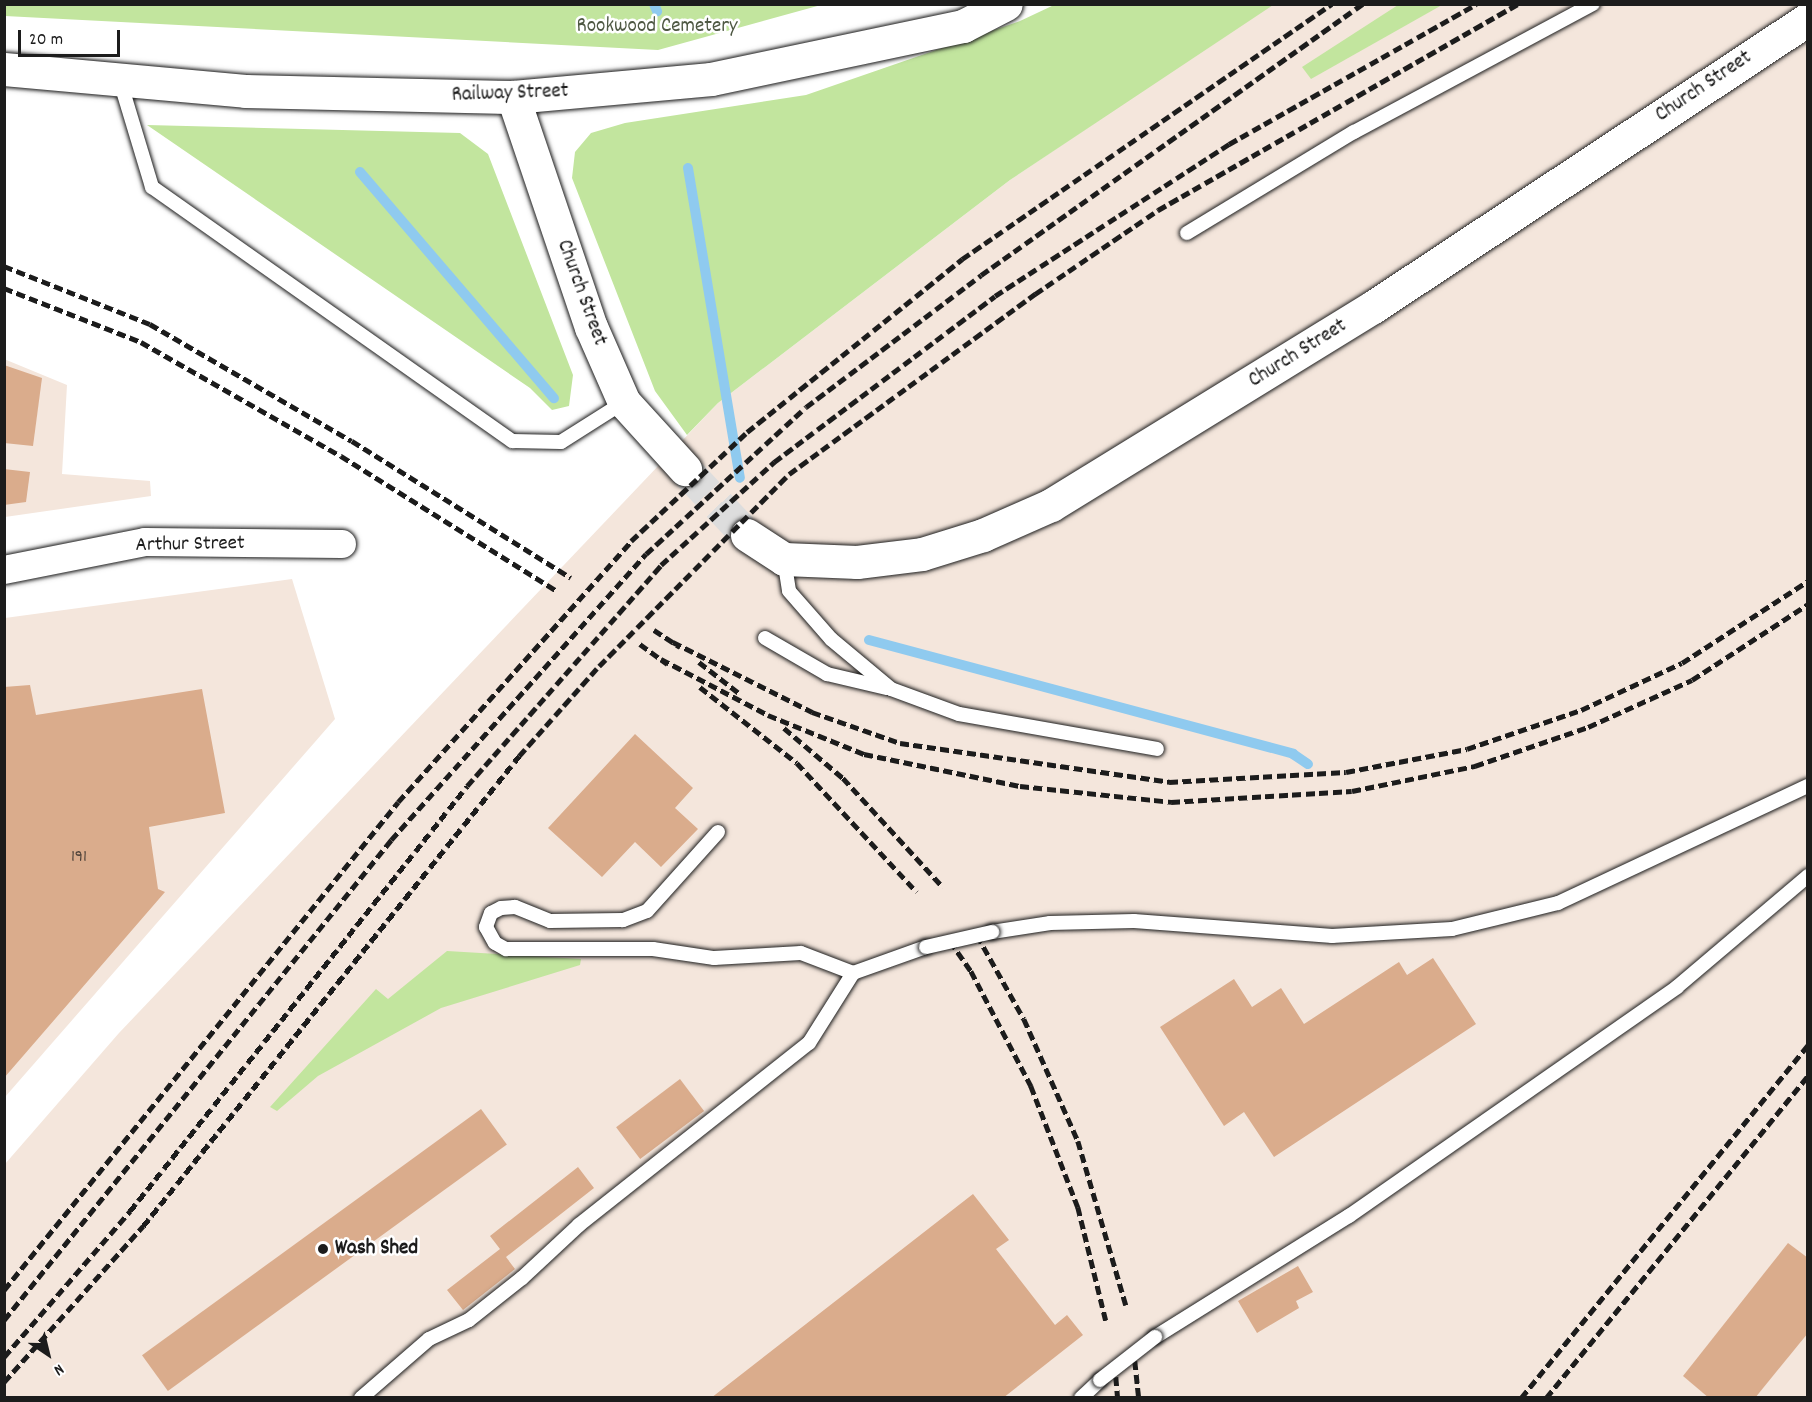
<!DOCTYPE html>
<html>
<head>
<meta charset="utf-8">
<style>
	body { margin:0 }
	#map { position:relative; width:1812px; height:1402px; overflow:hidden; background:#fff; font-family:Dekko,sans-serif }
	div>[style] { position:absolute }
	.built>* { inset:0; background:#f4e6dc }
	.green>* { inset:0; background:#c2e59e }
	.stream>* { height:10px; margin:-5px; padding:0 5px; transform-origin:5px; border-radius:5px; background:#8fcaef }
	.building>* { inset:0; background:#daac8c; transform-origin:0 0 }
	.secondary-tunnel>* { height:33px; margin-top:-16.5px; transform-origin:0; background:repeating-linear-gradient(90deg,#ddd 0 33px,transparent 0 49px) }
	.roads { filter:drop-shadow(0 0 2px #1c1c1c) drop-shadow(0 0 2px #1c1c1c) }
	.service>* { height:14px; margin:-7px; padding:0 7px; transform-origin:7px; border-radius:7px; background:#fff }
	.minor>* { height:28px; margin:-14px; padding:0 14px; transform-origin:14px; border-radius:14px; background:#fff }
	.secondary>* { height:33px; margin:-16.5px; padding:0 16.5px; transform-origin:16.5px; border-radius:16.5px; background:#fff }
	.rail>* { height:4.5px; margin-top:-2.25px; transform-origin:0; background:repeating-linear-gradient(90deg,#1c1c1c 0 9px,transparent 0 13.5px) }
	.bridges { filter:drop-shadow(0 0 2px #1c1c1c) drop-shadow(0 0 2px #1c1c1c) }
	.service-bridge>* { height:14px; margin:-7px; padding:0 7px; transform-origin:7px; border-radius:7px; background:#fff }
	.dots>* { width:16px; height:16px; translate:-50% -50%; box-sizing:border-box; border:3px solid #fff; border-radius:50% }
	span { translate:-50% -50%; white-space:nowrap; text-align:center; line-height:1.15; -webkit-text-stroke:5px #fff; paint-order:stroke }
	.number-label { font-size:18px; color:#4c4038 }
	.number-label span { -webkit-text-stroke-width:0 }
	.park-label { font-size:21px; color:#4e5843 }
	.street-label { font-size:21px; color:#1c1c1c }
	.poi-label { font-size:21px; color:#1c1c1c; font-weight:700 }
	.left { translate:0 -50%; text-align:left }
	.frame { position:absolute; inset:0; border:6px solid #1c1c1c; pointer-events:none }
	.north { position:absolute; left:18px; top:1324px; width:60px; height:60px; -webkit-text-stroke:4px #fff; paint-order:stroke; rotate:145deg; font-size:16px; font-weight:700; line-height:24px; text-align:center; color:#1c1c1c }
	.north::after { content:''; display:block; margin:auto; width:21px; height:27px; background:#1c1c1c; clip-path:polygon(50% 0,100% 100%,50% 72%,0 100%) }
	.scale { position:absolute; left:18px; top:30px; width:102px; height:27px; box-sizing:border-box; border:3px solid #1c1c1c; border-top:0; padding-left:8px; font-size:18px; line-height:21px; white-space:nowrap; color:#1c1c1c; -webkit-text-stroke:4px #fff; paint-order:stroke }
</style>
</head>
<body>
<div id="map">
	<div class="built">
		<div style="clip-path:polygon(1270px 5px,1807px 5px,1807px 1397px,5px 1398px,5px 1164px,119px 1033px,718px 403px,1010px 180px)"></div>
		<div style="clip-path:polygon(4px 359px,67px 385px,62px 474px,150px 481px,151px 496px,5px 517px)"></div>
		<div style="clip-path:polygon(292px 579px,335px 719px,5px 1097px,5px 618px)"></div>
	</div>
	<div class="green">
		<div style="clip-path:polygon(4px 5px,5px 4px,821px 5px,658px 50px,5px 16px)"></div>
		<div style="clip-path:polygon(1054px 5px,1273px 5px,1010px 180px,718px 403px,687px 435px,655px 391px,572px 178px,575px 152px,591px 133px,625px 123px,806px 95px,1020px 21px)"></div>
		<div style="clip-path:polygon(1398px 5px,1442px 5px,1311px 79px,1302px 67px)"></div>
		<div style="clip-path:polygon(147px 125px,460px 133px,488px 154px,573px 375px,569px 406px,552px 410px,530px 388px)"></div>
		<div style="clip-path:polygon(447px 951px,581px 959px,580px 965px,441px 1008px,318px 1076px,277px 1111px,270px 1107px,376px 989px,388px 999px)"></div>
	</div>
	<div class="stream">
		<div style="left:654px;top:4px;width:8px;rotate:67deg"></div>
		<div style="left:688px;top:168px;width:314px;rotate:80.5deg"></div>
		<div style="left:360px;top:172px;width:298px;rotate:49.4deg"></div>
		<div style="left:869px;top:640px;width:439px;rotate:15deg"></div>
		<div style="left:1293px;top:754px;width:18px;rotate:34deg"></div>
	</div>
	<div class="building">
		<div style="clip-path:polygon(4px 365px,42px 378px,33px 446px,4px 443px)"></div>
		<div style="clip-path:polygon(4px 469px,30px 472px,26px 502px,4px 505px)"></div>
		<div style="clip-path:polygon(30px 685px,36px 715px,202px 689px,225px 813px,149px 827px,158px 889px,165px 892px,4px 1078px,4px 687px)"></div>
		<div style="clip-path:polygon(635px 734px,693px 788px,675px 808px,698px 829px,661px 867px,635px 842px,602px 877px,548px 828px)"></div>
		<div style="clip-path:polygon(1433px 958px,1476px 1024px,1274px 1157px,1244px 1112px,1224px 1126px,1160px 1027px,1234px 979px,1252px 1007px,1281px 988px,1304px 1024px,1399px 962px,1407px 975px)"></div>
		<div style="left:680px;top:1079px;width:40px;height:80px;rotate:53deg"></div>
		<div style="left:481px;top:1109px;width:44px;height:419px;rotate:54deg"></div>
		<div style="clip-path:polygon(578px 1167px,594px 1188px,506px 1257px,515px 1269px,463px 1310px,447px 1290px,500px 1249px,490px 1236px)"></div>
		<div style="clip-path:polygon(973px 1194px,1009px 1240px,996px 1249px,1055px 1325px,1067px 1315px,1083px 1335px,1003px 1398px,711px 1398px)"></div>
		<div style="clip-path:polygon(1788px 1243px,1808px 1258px,1808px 1333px,1755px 1398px,1709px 1398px,1683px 1376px)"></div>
		<div style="clip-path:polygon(1298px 1266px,1313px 1292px,1296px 1301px,1299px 1308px,1257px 1333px,1238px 1301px)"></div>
	</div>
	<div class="secondary-tunnel">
		<div style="left:685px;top:469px;width:91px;rotate:46.8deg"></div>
	</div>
	<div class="roads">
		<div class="service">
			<div style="left:120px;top:81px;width:111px;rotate:73.2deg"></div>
			<div style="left:152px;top:187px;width:441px;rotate:35.2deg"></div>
			<div style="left:512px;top:441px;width:49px;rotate:1.2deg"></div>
			<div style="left:561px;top:442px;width:75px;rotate:-32.4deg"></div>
			<div style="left:1187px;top:233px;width:195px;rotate:-31.2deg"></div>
			<div style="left:1354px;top:132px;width:271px;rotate:-28.2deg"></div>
			<div style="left:784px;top:559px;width:32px;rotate:81deg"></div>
			<div style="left:789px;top:591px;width:64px;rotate:48.8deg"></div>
			<div style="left:831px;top:639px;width:78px;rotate:39.8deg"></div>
			<div style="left:891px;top:689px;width:72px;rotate:20.2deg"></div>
			<div style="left:959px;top:714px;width:201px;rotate:10deg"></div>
			<div style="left:765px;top:638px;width:72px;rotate:30.1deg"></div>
			<div style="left:827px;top:674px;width:61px;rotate:13.3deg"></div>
			<div style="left:718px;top:832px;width:106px;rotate:131.9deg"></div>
			<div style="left:647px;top:911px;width:26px;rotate:159deg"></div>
			<div style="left:623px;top:920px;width:73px;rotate:179.2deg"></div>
			<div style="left:550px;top:921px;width:38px;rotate:-158deg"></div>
			<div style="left:515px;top:907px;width:14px;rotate:176deg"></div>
			<div style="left:501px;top:908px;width:11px;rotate:153deg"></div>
			<div style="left:491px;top:913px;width:15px;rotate:110deg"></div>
			<div style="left:486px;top:927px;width:18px;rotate:61deg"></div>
			<div style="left:495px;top:943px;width:13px;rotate:29deg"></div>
			<div style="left:506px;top:949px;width:147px"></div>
			<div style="left:653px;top:949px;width:62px;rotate:8.4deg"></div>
			<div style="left:714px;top:958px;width:87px;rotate:-3.3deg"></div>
			<div style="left:801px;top:953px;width:56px;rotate:21deg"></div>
			<div style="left:992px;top:932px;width:59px;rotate:-8.8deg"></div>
			<div style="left:1050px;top:923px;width:84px;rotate:-1.4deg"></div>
			<div style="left:1134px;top:921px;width:199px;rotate:4.3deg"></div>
			<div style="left:1332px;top:936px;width:120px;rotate:-3.3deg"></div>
			<div style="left:1452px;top:929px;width:109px;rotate:-13.8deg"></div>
			<div style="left:1558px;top:903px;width:276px;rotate:-25.1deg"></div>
			<div style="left:1155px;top:1337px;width:229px;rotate:-32deg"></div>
			<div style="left:1349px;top:1216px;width:400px;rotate:-34.9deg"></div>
			<div style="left:1677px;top:987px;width:172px;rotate:-40.3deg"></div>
			<div style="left:361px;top:1398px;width:90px;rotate:-40.9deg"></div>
			<div style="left:429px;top:1339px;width:44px;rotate:-25.4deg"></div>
			<div style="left:469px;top:1320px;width:68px;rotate:-38.4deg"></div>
			<div style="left:522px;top:1278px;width:78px;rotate:-42.9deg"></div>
			<div style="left:579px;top:1225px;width:293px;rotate:-38.4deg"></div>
			<div style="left:809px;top:1043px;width:83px;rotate:-57.8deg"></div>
			<div style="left:853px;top:973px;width:77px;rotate:-19.6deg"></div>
			<div style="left:1081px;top:1398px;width:26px;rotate:-43deg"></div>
		</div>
		<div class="minor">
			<div style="left:4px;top:570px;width:144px;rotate:-11.2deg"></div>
			<div style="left:145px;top:542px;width:197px;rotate:0.6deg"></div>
		</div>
		<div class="secondary">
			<div style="left:4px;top:69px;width:242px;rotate:5.2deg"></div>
			<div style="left:245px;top:91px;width:268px;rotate:1.3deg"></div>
			<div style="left:513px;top:97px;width:199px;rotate:-5.2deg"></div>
			<div style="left:711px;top:79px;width:258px;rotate:-11.9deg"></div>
			<div style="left:963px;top:26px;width:48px;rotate:-27.1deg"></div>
			<div style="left:513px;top:97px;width:243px;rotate:71.3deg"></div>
			<div style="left:591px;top:327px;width:82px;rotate:66.3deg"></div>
			<div style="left:624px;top:402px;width:91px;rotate:47.7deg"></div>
			<div style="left:747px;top:535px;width:44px;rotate:33deg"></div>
			<div style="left:784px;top:559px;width:73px;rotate:2.4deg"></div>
			<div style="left:857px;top:562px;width:65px;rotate:-7deg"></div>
			<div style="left:922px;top:554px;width:64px;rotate:-17.3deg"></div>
			<div style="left:983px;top:535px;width:74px;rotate:-23.8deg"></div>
			<div style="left:1051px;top:505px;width:378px;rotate:-31.6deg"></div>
			<div style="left:1373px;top:307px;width:522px;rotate:-33.51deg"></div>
		</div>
	</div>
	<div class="rail">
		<div style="left:4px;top:266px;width:157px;rotate:21.7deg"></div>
		<div style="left:150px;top:324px;width:233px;rotate:30.1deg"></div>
		<div style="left:352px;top:441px;width:258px;rotate:32deg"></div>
		<div style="left:4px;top:288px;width:147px;rotate:21.5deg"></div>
		<div style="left:141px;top:342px;width:230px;rotate:29.7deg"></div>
		<div style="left:341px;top:456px;width:255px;rotate:32deg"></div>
		<div style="left:654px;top:630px;width:31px;rotate:33deg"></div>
		<div style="left:673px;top:642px;width:156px;rotate:26.7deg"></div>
		<div style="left:812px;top:712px;width:93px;rotate:19.4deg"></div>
		<div style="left:900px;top:743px;width:272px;rotate:8.2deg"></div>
		<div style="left:1169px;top:782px;width:177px;rotate:-3.2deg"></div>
		<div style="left:1346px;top:772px;width:123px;rotate:-10.8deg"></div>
		<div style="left:1467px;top:749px;width:120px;rotate:-18.9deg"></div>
		<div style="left:1581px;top:710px;width:111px;rotate:-25deg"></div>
		<div style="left:1682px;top:663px;width:150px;rotate:-33.1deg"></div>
		<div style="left:640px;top:644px;width:34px;rotate:36deg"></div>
		<div style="left:661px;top:659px;width:121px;rotate:27.6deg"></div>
		<div style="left:768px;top:715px;width:104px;rotate:22.1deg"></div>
		<div style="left:864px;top:754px;width:159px;rotate:11.6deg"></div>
		<div style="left:1020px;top:786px;width:152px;rotate:6deg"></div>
		<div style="left:1171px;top:802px;width:181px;rotate:-3.5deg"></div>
		<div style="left:1352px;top:791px;width:126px;rotate:-11.5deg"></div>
		<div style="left:1475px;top:766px;width:120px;rotate:-19deg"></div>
		<div style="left:1588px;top:727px;width:114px;rotate:-24.3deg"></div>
		<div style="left:1692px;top:680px;width:139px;rotate:-33.2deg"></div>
		<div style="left:699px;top:662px;width:51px;rotate:37.8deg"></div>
		<div style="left:700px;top:687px;width:123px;rotate:38.1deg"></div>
		<div style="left:797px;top:763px;width:176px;rotate:47.1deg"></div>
		<div style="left:784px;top:728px;width:77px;rotate:40.3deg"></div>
		<div style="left:843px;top:778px;width:148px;rotate:47.5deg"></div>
		<div style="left:977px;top:935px;width:96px;rotate:60.8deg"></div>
		<div style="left:1024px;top:1019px;width:133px;rotate:66.1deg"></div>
		<div style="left:1078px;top:1141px;width:171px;rotate:73.7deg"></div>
		<div style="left:950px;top:941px;width:37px;rotate:55deg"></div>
		<div style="left:971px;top:971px;width:130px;rotate:62.4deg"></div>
		<div style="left:1031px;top:1086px;width:130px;rotate:68.8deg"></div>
		<div style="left:1078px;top:1207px;width:117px;rotate:76.2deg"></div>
		<div style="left:4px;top:1290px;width:627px;rotate:-51.08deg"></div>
		<div style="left:398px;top:802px;width:350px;rotate:-48.2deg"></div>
		<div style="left:631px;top:541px;width:159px;rotate:-43.2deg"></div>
		<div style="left:747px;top:432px;width:276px;rotate:-38.8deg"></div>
		<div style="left:962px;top:259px;width:449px;rotate:-34.6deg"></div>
		<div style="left:4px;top:1320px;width:617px;rotate:-51.12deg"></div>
		<div style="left:391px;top:840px;width:383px;rotate:-48.3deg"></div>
		<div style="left:646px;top:554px;width:217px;rotate:-42.6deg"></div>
		<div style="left:806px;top:407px;width:219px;rotate:-37deg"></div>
		<div style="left:981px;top:275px;width:468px;rotate:-35.4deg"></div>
		<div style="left:4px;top:1357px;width:193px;rotate:-49.2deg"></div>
		<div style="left:130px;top:1211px;width:542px;rotate:-51.59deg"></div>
		<div style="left:467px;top:786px;width:294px;rotate:-48.7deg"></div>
		<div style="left:661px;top:565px;width:153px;rotate:-42.3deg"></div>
		<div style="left:774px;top:462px;width:276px;rotate:-36.9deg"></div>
		<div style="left:995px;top:296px;width:279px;rotate:-33deg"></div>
		<div style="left:1229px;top:144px;width:284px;rotate:-29.5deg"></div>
		<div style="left:1135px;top:1361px;width:37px;rotate:84deg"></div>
		<div style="left:1116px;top:1377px;width:21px;rotate:85deg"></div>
		<div style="left:4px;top:1382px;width:209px;rotate:-48.3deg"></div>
		<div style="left:143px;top:1226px;width:602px;rotate:-51.34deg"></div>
		<div style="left:519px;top:756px;width:120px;rotate:-48.4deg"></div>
		<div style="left:599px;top:666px;width:270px;rotate:-45.3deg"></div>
		<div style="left:789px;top:474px;width:305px;rotate:-36.2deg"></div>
		<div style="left:1035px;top:294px;width:149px;rotate:-34.3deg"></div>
		<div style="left:1158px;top:210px;width:414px;rotate:-29.8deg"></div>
		<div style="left:1521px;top:1398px;width:455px;rotate:-50.9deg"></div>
		<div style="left:1546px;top:1398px;width:415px;rotate:-50.9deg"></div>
	</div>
	<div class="bridges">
		<div class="service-bridge">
			<div style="left:926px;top:947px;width:68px;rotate:-12.8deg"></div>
			<div style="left:1100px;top:1380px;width:70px;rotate:-38deg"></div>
		</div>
	</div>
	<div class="dots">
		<div style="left:323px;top:1249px;background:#1c1c1c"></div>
	</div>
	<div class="number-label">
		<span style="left:79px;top:858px">191</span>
	</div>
	<div class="park-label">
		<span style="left:657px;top:27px">Rookwood Cemetery</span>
	</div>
	<div class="street-label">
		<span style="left:1704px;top:87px;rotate:-34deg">Church Street</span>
		<span style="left:510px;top:94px;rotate:-2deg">Railway Street</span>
		<span style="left:581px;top:293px;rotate:70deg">Church Street</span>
		<span style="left:1298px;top:354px;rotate:-32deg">Church Street</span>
		<span style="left:190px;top:545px;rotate:-1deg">Arthur Street</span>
	</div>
	<div class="poi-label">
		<span class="left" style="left:335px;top:1249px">Wash Shed</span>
	</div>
	<div class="frame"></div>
	<div class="north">N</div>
	<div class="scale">20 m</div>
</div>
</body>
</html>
